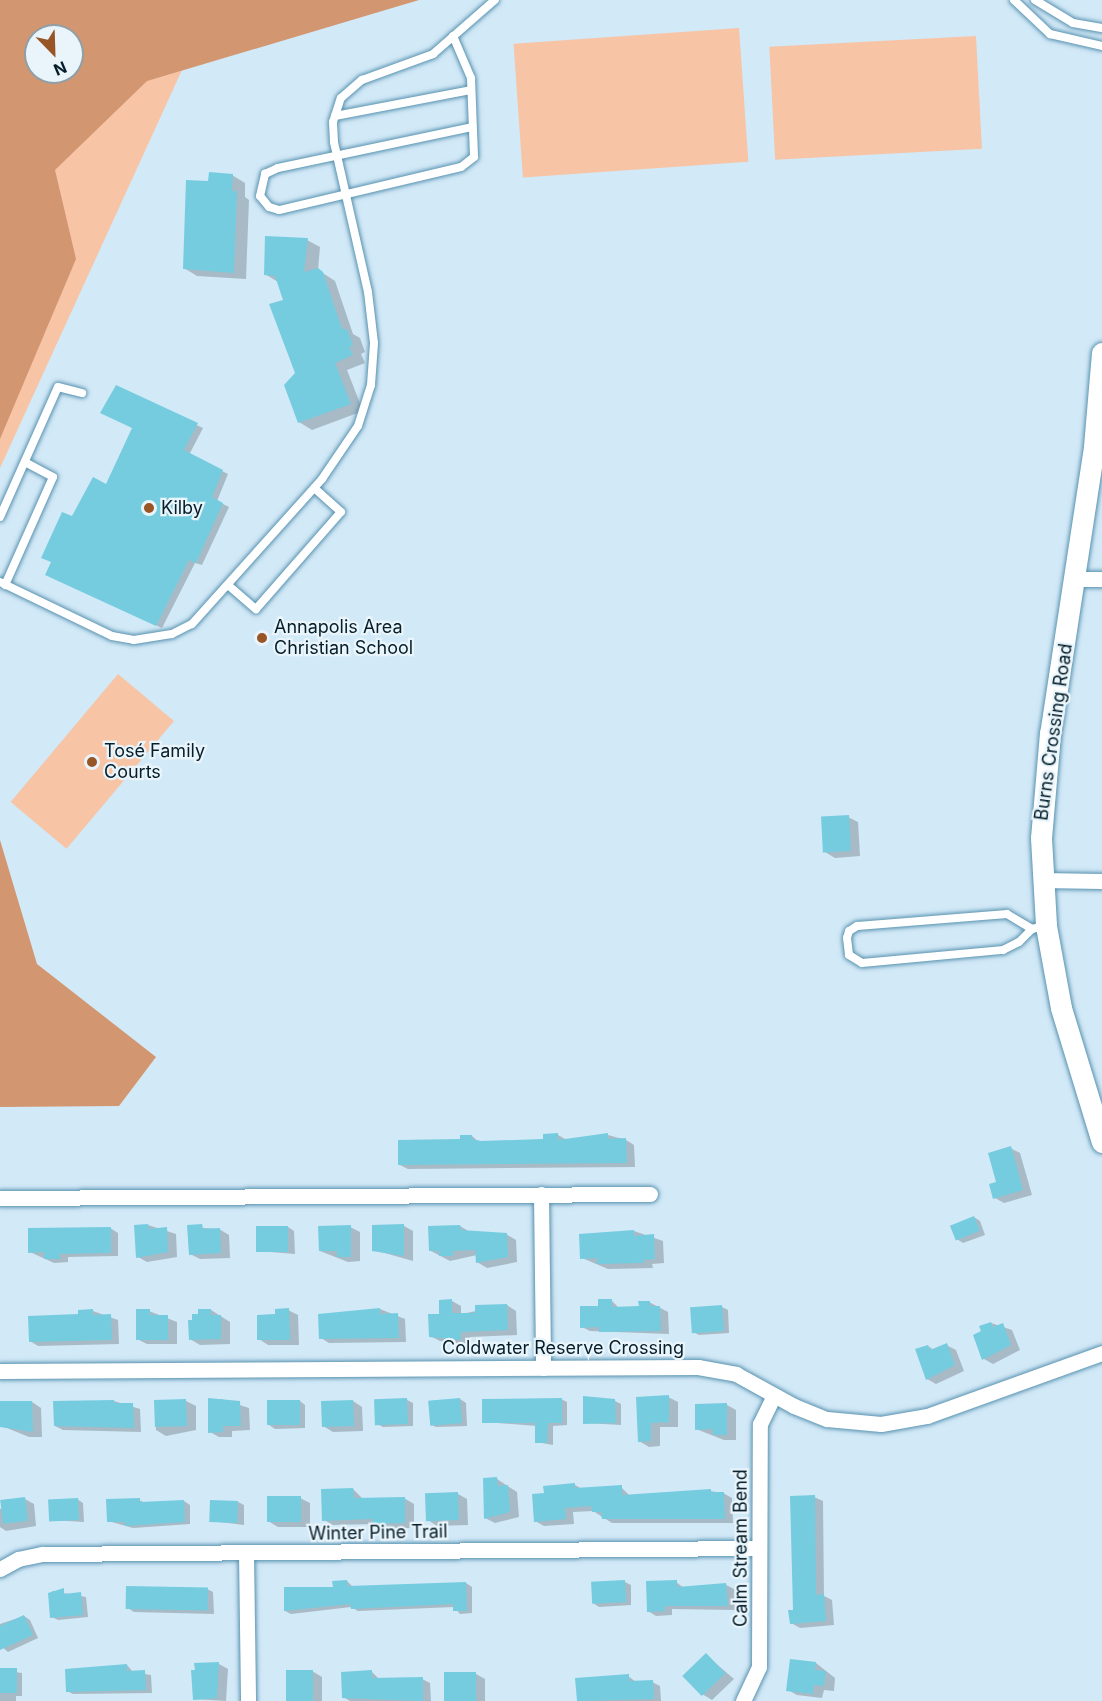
<!DOCTYPE html>
<html>
<head>
<meta charset="utf-8">
<style>
	body { margin:0 }
	#map { position:relative; width:1102px; height:1701px; overflow:hidden; background:#d2e9f7; font-family:Inter,sans-serif }
	div>[style] { position:absolute }
	.green>* { inset:0; background:#f7c4a6; transform-origin:0 0 }
	.forest>* { inset:0; background:#d29671 }
	.shadow>* { inset:0; background:#0003 }
	.building>* { inset:0; background:#75ccdf; transform-origin:0 0 }
	.roads { filter:drop-shadow(0 0 2px #5892b0) drop-shadow(0 0 2px #5892b0) }
	.lane>* { height:8px; margin:-4px; padding:0 4px; transform-origin:4px; border-radius:4px; background:#fff }
	.street>* { height:15px; margin:-7.5px; padding:0 7.5px; transform-origin:7.5px; border-radius:7.5px; background:#fff }
	.secondary>* { height:21px; margin:-10.5px; padding:0 10.5px; transform-origin:10.5px; border-radius:10.5px; background:#fff }
	.dots>* { width:16px; height:16px; translate:-50% -50%; box-sizing:border-box; border:3px solid #e9f5fb; border-radius:50% }
	span { translate:-50% -50%; white-space:nowrap; text-align:center; line-height:1.15; -webkit-text-stroke:4.5px #e9f5fb; paint-order:stroke }
	.poi-label { font-size:18px; color:#061e2a }
	.left { translate:0 -50%; text-align:left }
	.street-label { font-size:18px; color:#061e2a }
	.north { position:absolute; left:24px; top:24px; width:60px; height:60px; box-sizing:border-box; background:#e9f5fb; border:2px solid #8e9fa7; border-radius:50%; rotate:157deg; font-size:16px; font-weight:700; line-height:24px; text-align:center; color:#061e2a }
	.north::after { content:''; display:block; margin:auto; width:21px; height:27px; background:#985526; clip-path:polygon(50% 0,100% 100%,50% 72%,0 100%) }
</style>
</head>
<body>
<div id="map">
	<div class="green">
		<div style="clip-path:polygon(evenodd,0 0,214px 0,0 468px,0 0,36px 36px,72px 36px,72px 72px,36px 72px,36px 36px)"></div>
		<div style="left:739px;top:28px;width:134px;height:226px;rotate:86deg"></div>
		<div style="left:976px;top:36px;width:113px;height:207px;rotate:87deg"></div>
		<div style="left:118px;top:674px;width:73px;height:167px;rotate:40deg"></div>
	</div>
	<div class="forest">
		<div style="clip-path:polygon(evenodd,0 0,419px 0,147px 81px,55px 170px,76px 259px,0 439px,0 0,36px 36px,72px 36px,72px 72px,36px 72px,36px 36px)"></div>
		<div style="clip-path:polygon(0 840px,37px 964px,156px 1057px,119px 1106px,0 1107px)"></div>
	</div>
	<div class="shadow">
		<div style="clip-path:polygon(232px 175px,245px 183px,245px 197px,249px 200px,246px 279px,197px 276px,184px 268px,209px 182px)"></div>
		<div style="clip-path:polygon(307px 240px,320px 247px,318px 270px,335px 281px,353px 334px,360px 338px,365px 352px,361px 354px,365px 363px,347px 370px,363px 411px,312px 430px,299px 422px,297px 373px,285px 301px,278px 282px,265px 274px)"></div>
		<div style="clip-path:polygon(116px 387px,203px 428px,189px 455px,228px 474px,217px 501px,229px 507px,202px 565px,195px 563px,162px 628px,53px 577px,73px 518px,106px 486px,134px 428px)"></div>
		<div style="clip-path:polygon(848px 817px,858px 822px,860px 856px,835px 858px,825px 852px)"></div>
		<div style="clip-path:polygon(558px 1135px,567px 1140px,608px 1135px,626px 1140px,634px 1145px,635px 1167px,408px 1169px,400px 1165px,472px 1136px,480px 1143px,545px 1140px)"></div>
		<div style="clip-path:polygon(1010px 1148px,1020px 1153px,1032px 1195px,1004px 1203px,995px 1198px)"></div>
		<div style="clip-path:polygon(974px 1217px,980px 1221px,985px 1235px,963px 1243px,957px 1239px)"></div>
		<div style="clip-path:polygon(148px 1225px,176px 1234px,177px 1257px,147px 1262px,138px 1257px)"></div>
		<div style="clip-path:polygon(404px 1226px,413px 1231px,413px 1261px,374px 1250px)"></div>
		<div style="clip-path:polygon(460px 1226px,470px 1232px,506px 1234px,516px 1240px,517px 1262px,487px 1268px,477px 1262px,477px 1255px,450px 1261px,431px 1251px)"></div>
		<div style="clip-path:polygon(189px 1227px,219px 1229px,229px 1235px,230px 1258px,200px 1259px,190px 1254px)"></div>
		<div style="clip-path:polygon(288px 1227px,294px 1231px,295px 1254px,258px 1251px,258px 1228px)"></div>
		<div style="clip-path:polygon(350px 1227px,360px 1232px,360px 1261px,348px 1262px,320px 1251px)"></div>
		<div style="clip-path:polygon(110px 1228px,118px 1233px,118px 1256px,68px 1257px,68px 1262px,54px 1263px,30px 1252px)"></div>
		<div style="clip-path:polygon(634px 1231px,663px 1241px,664px 1263px,652px 1264px,653px 1268px,608px 1269px,582px 1258px)"></div>
		<div style="clip-path:polygon(452px 1301px,461px 1306px,461px 1314px,507px 1305px,516px 1311px,517px 1335px,470px 1337px,470px 1345px,440px 1341px,430px 1336px)"></div>
		<div style="clip-path:polygon(612px 1301px,619px 1308px,640px 1308px,649px 1302px,668px 1312px,669px 1334px,590px 1331px,582px 1327px)"></div>
		<div style="clip-path:polygon(722px 1307px,728px 1310px,729px 1333px,699px 1335px,693px 1332px)"></div>
		<div style="clip-path:polygon(380px 1309px,405px 1319px,406px 1342px,329px 1343px,321px 1338px)"></div>
		<div style="clip-path:polygon(211px 1310px,230px 1322px,230px 1344px,200px 1345px,190px 1339px)"></div>
		<div style="clip-path:polygon(288px 1310px,298px 1315px,299px 1345px,268px 1345px,259px 1339px,276px 1316px)"></div>
		<div style="clip-path:polygon(93px 1311px,118px 1320px,119px 1344px,38px 1346px,30px 1341px)"></div>
		<div style="clip-path:polygon(149px 1311px,177px 1322px,177px 1344px,147px 1344px,137px 1339px)"></div>
		<div style="clip-path:polygon(991px 1323px,1012px 1330px,1020px 1350px,993px 1364px,984px 1359px,983px 1332px)"></div>
		<div style="clip-path:polygon(946px 1345px,956px 1350px,964px 1371px,936px 1384px,927px 1379px,928px 1346px,934px 1350px)"></div>
		<div style="clip-path:polygon(668px 1397px,678px 1402px,678px 1427px,660px 1427px,660px 1446px,649px 1447px,639px 1441px,638px 1398px)"></div>
		<div style="clip-path:polygon(221px 1399px,249px 1408px,250px 1430px,232px 1431px,232px 1437px,219px 1437px,210px 1432px,209px 1400px)"></div>
		<div style="clip-path:polygon(460px 1399px,466px 1403px,467px 1426px,436px 1427px,430px 1424px,430px 1401px)"></div>
		<div style="clip-path:polygon(561px 1399px,567px 1402px,567px 1425px,553px 1426px,553px 1445px,536px 1442px,537px 1426px,484px 1422px)"></div>
		<div style="clip-path:polygon(407px 1400px,413px 1403px,413px 1426px,383px 1427px,377px 1424px)"></div>
		<div style="clip-path:polygon(114px 1401px,140px 1409px,141px 1432px,63px 1430px,55px 1426px)"></div>
		<div style="clip-path:polygon(156px 1401px,186px 1401px,196px 1406px,196px 1430px,166px 1436px,156px 1430px)"></div>
		<div style="clip-path:polygon(300px 1401px,305px 1405px,305px 1428px,275px 1429px,269px 1425px)"></div>
		<div style="clip-path:polygon(353px 1401px,362px 1407px,363px 1431px,333px 1432px,323px 1426px)"></div>
		<div style="clip-path:polygon(615px 1401px,621px 1404px,621px 1425px,585px 1423px)"></div>
		<div style="clip-path:polygon(32px 1402px,41px 1408px,42px 1437px,29px 1437px,2px 1426px)"></div>
		<div style="clip-path:polygon(727px 1405px,736px 1410px,736px 1440px,724px 1440px,696px 1429px)"></div>
		<div style="clip-path:polygon(497px 1479px,517px 1492px,519px 1517px,495px 1523px,485px 1518px)"></div>
		<div style="clip-path:polygon(575px 1485px,582px 1489px,621px 1487px,630px 1496px,710px 1491px,723px 1493px,732px 1498px,733px 1523px,612px 1523px,593px 1511px,573px 1512px,574px 1524px,544px 1526px,535px 1521px,545px 1494px)"></div>
		<div style="clip-path:polygon(353px 1489px,363px 1499px,404px 1498px,414px 1504px,414px 1528px,383px 1528px,375px 1524px,333px 1525px,324px 1520px)"></div>
		<div style="clip-path:polygon(458px 1494px,467px 1499px,468px 1525px,437px 1526px,428px 1520px)"></div>
		<div style="clip-path:polygon(814px 1497px,823px 1501px,824px 1596px,832px 1600px,834px 1625px,800px 1628px,791px 1623px)"></div>
		<div style="clip-path:polygon(300px 1498px,310px 1503px,310px 1527px,278px 1527px,268px 1521px)"></div>
		<div style="clip-path:polygon(25px 1499px,34px 1504px,36px 1526px,6px 1531px,0 1527px,0 1509px)"></div>
		<div style="clip-path:polygon(77px 1499px,83px 1503px,84px 1522px,50px 1520px)"></div>
		<div style="clip-path:polygon(139px 1500px,145px 1503px,184px 1501px,190px 1505px,190px 1524px,133px 1528px,108px 1521px)"></div>
		<div style="clip-path:polygon(238px 1502px,244px 1505px,244px 1525px,211px 1521px)"></div>
		<div style="clip-path:polygon(347px 1581px,353px 1587px,466px 1583px,472px 1587px,472px 1613px,460px 1614px,454px 1607px,358px 1611px,351px 1607px,291px 1614px,285px 1611px)"></div>
		<div style="clip-path:polygon(625px 1582px,631px 1585px,631px 1605px,599px 1607px,593px 1603px)"></div>
		<div style="clip-path:polygon(676px 1582px,684px 1588px,726px 1585px,734px 1589px,735px 1610px,672px 1609px,672px 1615px,656px 1616px,648px 1611px)"></div>
		<div style="clip-path:polygon(207px 1589px,213px 1592px,214px 1614px,134px 1612px,128px 1608px)"></div>
		<div style="clip-path:polygon(52px 1591px,86px 1597px,88px 1617px,58px 1620px,52px 1617px)"></div>
		<div style="clip-path:polygon(24px 1616px,30px 1620px,38px 1638px,8px 1652px,0 1645px,0 1624px)"></div>
		<div style="clip-path:polygon(706px 1655px,734px 1679px,712px 1700px,702px 1694px)"></div>
		<div style="clip-path:polygon(816px 1663px,835px 1678px,834px 1691px,824px 1690px,822px 1698px,797px 1695px,788px 1690px)"></div>
		<div style="clip-path:polygon(219px 1664px,228px 1669px,226px 1701px,194px 1699px,196px 1665px)"></div>
		<div style="clip-path:polygon(127px 1665px,133px 1672px,151px 1675px,152px 1693px,73px 1694px,67px 1691px)"></div>
		<div style="clip-path:polygon(0 1670px,22px 1673px,22px 1696px,16px 1696px,16px 1701px,0 1701px)"></div>
		<div style="clip-path:polygon(312px 1671px,322px 1677px,322px 1701px,289px 1701px,288px 1672px)"></div>
		<div style="clip-path:polygon(372px 1672px,380px 1680px,422px 1679px,430px 1683px,431px 1701px,350px 1701px,343px 1697px)"></div>
		<div style="clip-path:polygon(476px 1674px,485px 1679px,485px 1701px,446px 1701px)"></div>
		<div style="clip-path:polygon(628px 1676px,636px 1682px,652px 1682px,660px 1686px,661px 1701px,578px 1701px,577px 1679px)"></div>
	</div>
	<div class="building">
		<div style="clip-path:polygon(209px 172px,233px 174px,232px 191px,237px 191px,234px 273px,183px 269px,186px 180px,208px 181px)"></div>
		<div style="clip-path:polygon(265px 236px,308px 238px,304px 272px,318px 268px,323px 272px,342px 329px,347px 329px,353px 345px,349px 347px,353px 355px,335px 363px,351px 404px,298px 423px,284px 385px,295px 373px,269px 304px,283px 300px,275px 276px,264px 275px)"></div>
		<div style="clip-path:polygon(116px 385px,198px 423px,184px 450px,223px 470px,212px 497px,223px 503px,196px 563px,189px 560px,156px 626px,45px 575px,51px 562px,41px 558px,62px 512px,72px 516px,93px 477px,106px 484px,132px 428px,100px 413px)"></div>
		<div style="left:849px;top:815px;width:36px;height:28px;rotate:87deg"></div>
		<div style="clip-path:polygon(558px 1133px,558px 1140px,608px 1133px,608px 1139px,626px 1138px,627px 1163px,398px 1165px,398px 1140px,460px 1139px,460px 1135px,472px 1135px,472px 1139px,481px 1141px,543px 1139px,543px 1134px)"></div>
		<div style="clip-path:polygon(1011px 1146px,1023px 1190px,993px 1199px,989px 1184px,996px 1182px,988px 1153px)"></div>
		<div style="left:974px;top:1216px;width:16px;height:26px;rotate:68deg"></div>
		<div style="clip-path:polygon(148px 1224px,149px 1229px,167px 1227px,168px 1252px,136px 1258px,134px 1225px)"></div>
		<div style="clip-path:polygon(202px 1224px,203px 1229px,220px 1228px,221px 1253px,189px 1255px,187px 1225px)"></div>
		<div style="clip-path:polygon(404px 1224px,404px 1256px,372px 1251px,372px 1225px)"></div>
		<div style="clip-path:polygon(351px 1225px,351px 1257px,337px 1257px,337px 1251px,319px 1251px,318px 1226px)"></div>
		<div style="clip-path:polygon(460px 1225px,461px 1230px,507px 1233px,508px 1257px,476px 1263px,475px 1250px,453px 1251px,453px 1256px,439px 1256px,439px 1251px,429px 1251px,428px 1226px)"></div>
		<div style="left:256px;top:1226px;width:32px;height:26px"></div>
		<div style="clip-path:polygon(111px 1227px,111px 1253px,60px 1254px,60px 1259px,44px 1259px,44px 1252px,28px 1253px,28px 1228px)"></div>
		<div style="clip-path:polygon(634px 1230px,634px 1236px,654px 1234px,655px 1259px,643px 1260px,644px 1263px,597px 1264px,597px 1258px,580px 1259px,579px 1234px)"></div>
		<div style="clip-path:polygon(452px 1299px,452px 1313px,475px 1313px,475px 1305px,507px 1304px,508px 1330px,461px 1332px,461px 1340px,429px 1337px,428px 1314px,439px 1314px,439px 1300px)"></div>
		<div style="clip-path:polygon(598px 1299px,612px 1299px,612px 1307px,639px 1306px,638px 1301px,650px 1301px,650px 1306px,660px 1306px,661px 1331px,599px 1332px,599px 1327px,580px 1328px,580px 1306px,598px 1306px)"></div>
		<div style="left:722px;top:1305px;width:26px;height:32px;rotate:86deg"></div>
		<div style="clip-path:polygon(289px 1308px,290px 1340px,257px 1340px,257px 1315px,275px 1314px,275px 1309px)"></div>
		<div style="clip-path:polygon(380px 1308px,380px 1314px,398px 1313px,399px 1338px,319px 1339px,318px 1314px)"></div>
		<div style="clip-path:polygon(93px 1309px,93px 1315px,111px 1314px,112px 1340px,29px 1342px,28px 1316px,78px 1314px,78px 1310px)"></div>
		<div style="clip-path:polygon(136px 1309px,150px 1309px,150px 1315px,168px 1315px,168px 1340px,136px 1340px)"></div>
		<div style="clip-path:polygon(198px 1309px,211px 1309px,211px 1315px,221px 1315px,221px 1339px,189px 1340px,188px 1320px,192px 1320px,192px 1314px,198px 1314px)"></div>
		<div style="clip-path:polygon(991px 1322px,993px 1327px,1003px 1323px,1011px 1345px,982px 1360px,973px 1335px,981px 1331px,979px 1326px)"></div>
		<div style="clip-path:polygon(947px 1343px,955px 1365px,926px 1380px,915px 1349px,928px 1345px,930px 1350px)"></div>
		<div style="clip-path:polygon(669px 1395px,669px 1422px,651px 1423px,651px 1441px,638px 1442px,636px 1397px)"></div>
		<div style="clip-path:polygon(583px 1396px,615px 1399px,616px 1423px,583px 1424px)"></div>
		<div style="clip-path:polygon(208px 1398px,240px 1401px,241px 1426px,223px 1426px,223px 1432px,208px 1433px)"></div>
		<div style="left:407px;top:1398px;width:26px;height:33px;rotate:88deg"></div>
		<div style="left:460px;top:1398px;width:25px;height:32px;rotate:85deg"></div>
		<div style="clip-path:polygon(562px 1398px,562px 1423px,548px 1423px,547px 1443px,535px 1443px,535px 1423px,482px 1423px,482px 1399px)"></div>
		<div style="left:186px;top:1399px;width:27px;height:32px;rotate:88deg"></div>
		<div style="clip-path:polygon(114px 1400px,114px 1403px,133px 1403px,134px 1428px,54px 1426px,53px 1401px)"></div>
		<div style="left:300px;top:1400px;width:25px;height:33px;rotate:90deg"></div>
		<div style="left:353px;top:1400px;width:26px;height:32px;rotate:88deg"></div>
		<div style="clip-path:polygon(0 1401px,32px 1401px,33px 1432px,0 1427px)"></div>
		<div style="clip-path:polygon(727px 1403px,727px 1435px,713px 1435px,713px 1429px,695px 1430px,695px 1404px)"></div>
		<div style="clip-path:polygon(497px 1477px,498px 1486px,508px 1485px,510px 1512px,484px 1519px,483px 1478px)"></div>
		<div style="clip-path:polygon(575px 1483px,575px 1488px,622px 1485px,622px 1495px,711px 1489px,711px 1492px,724px 1492px,725px 1519px,602px 1519px,601px 1512px,592px 1512px,591px 1506px,565px 1508px,566px 1519px,534px 1522px,532px 1494px,544px 1493px,543px 1486px)"></div>
		<div style="clip-path:polygon(353px 1488px,354px 1498px,405px 1497px,405px 1523px,372px 1524px,372px 1519px,322px 1521px,321px 1489px)"></div>
		<div style="left:458px;top:1492px;width:28px;height:33px;rotate:88deg"></div>
		<div style="clip-path:polygon(815px 1495px,816px 1595px,824px 1594px,826px 1621px,790px 1624px,788px 1610px,793px 1610px,790px 1496px)"></div>
		<div style="left:301px;top:1496px;width:26px;height:34px;rotate:90deg"></div>
		<div style="left:25px;top:1497px;width:24px;height:25px;rotate:83deg"></div>
		<div style="left:78px;top:1498px;width:22px;height:30px;rotate:87deg"></div>
		<div style="clip-path:polygon(140px 1498px,140px 1502px,184px 1500px,185px 1522px,125px 1526px,125px 1522px,107px 1522px,106px 1499px)"></div>
		<div style="left:210px;top:1500px;width:28px;height:22px;rotate:2deg"></div>
		<div style="clip-path:polygon(347px 1580px,348px 1586px,466px 1582px,467px 1611px,453px 1611px,453px 1604px,351px 1609px,350px 1604px,284px 1611px,284px 1587px,333px 1587px,332px 1581px)"></div>
		<div style="left:625px;top:1580px;width:22px;height:34px;rotate:87deg"></div>
		<div style="clip-path:polygon(677px 1580px,677px 1587px,726px 1583px,728px 1606px,665px 1606px,665px 1611px,647px 1612px,646px 1581px)"></div>
		<div style="left:126px;top:1586px;width:82px;height:23px;rotate:1deg"></div>
		<div style="clip-path:polygon(64px 1588px,64px 1594px,81px 1592px,83px 1615px,50px 1618px,48px 1593px)"></div>
		<div style="clip-path:polygon(24px 1615px,33px 1635px,0 1650px,0 1626px)"></div>
		<div style="left:706px;top:1653px;width:28px;height:33px;rotate:46deg"></div>
		<div style="clip-path:polygon(790px 1659px,816px 1662px,815px 1670px,826px 1671px,824px 1686px,814px 1685px,813px 1694px,786px 1691px)"></div>
		<div style="clip-path:polygon(219px 1662px,217px 1698px,193px 1700px,191px 1670px,195px 1670px,194px 1663px)"></div>
		<div style="clip-path:polygon(127px 1664px,127px 1671px,145px 1670px,146px 1690px,66px 1692px,65px 1669px)"></div>
		<div style="left:0;top:1668px;width:17px;height:25px"></div>
		<div style="left:286px;top:1670px;width:27px;height:31px"></div>
		<div style="clip-path:polygon(372px 1670px,372px 1678px,423px 1677px,423px 1701px,342px 1698px,341px 1672px)"></div>
		<div style="left:476px;top:1672px;width:29px;height:32px;rotate:90deg"></div>
		<div style="clip-path:polygon(629px 1674px,629px 1681px,653px 1680px,654px 1699px,577px 1701px,575px 1678px)"></div>
	</div>
	<div class="roads">
		<div class="lane">
			<div style="left:1014px;top:0;width:50px;rotate:43.4deg"></div>
			<div style="left:1050px;top:34px;width:53px;rotate:13deg"></div>
			<div style="left:1035px;top:0;width:44px;rotate:31.2deg"></div>
			<div style="left:1073px;top:23px;width:29px;rotate:10deg"></div>
			<div style="left:453px;top:36px;width:46px;rotate:66.8deg"></div>
			<div style="left:471px;top:78px;width:79px;rotate:87.8deg"></div>
			<div style="left:474px;top:157px;width:16px;rotate:142deg"></div>
			<div style="left:461px;top:167px;width:187px;rotate:166.7deg"></div>
			<div style="left:279px;top:210px;width:10px;rotate:-163deg"></div>
			<div style="left:269px;top:207px;width:14px;rotate:-129deg"></div>
			<div style="left:260px;top:196px;width:23px;rotate:-77deg"></div>
			<div style="left:265px;top:174px;width:14px;rotate:-25deg"></div>
			<div style="left:278px;top:168px;width:198px;rotate:-11.9deg"></div>
			<div style="left:335px;top:116px;width:138px;rotate:-10.8deg"></div>
			<div style="left:0;top:517px;width:142px;rotate:-66deg"></div>
			<div style="left:58px;top:387px;width:25px;rotate:14deg"></div>
			<div style="left:0;top:582px;width:124px;rotate:25.7deg"></div>
			<div style="left:112px;top:636px;width:22px;rotate:10deg"></div>
			<div style="left:134px;top:640px;width:38px;rotate:-9deg"></div>
			<div style="left:172px;top:634px;width:22px;rotate:-27deg"></div>
			<div style="left:192px;top:624px;width:195px;rotate:-48.1deg"></div>
			<div style="left:322px;top:479px;width:64px;rotate:-55.8deg"></div>
			<div style="left:358px;top:426px;width:43px;rotate:-72.4deg"></div>
			<div style="left:371px;top:385px;width:42px;rotate:-85.9deg"></div>
			<div style="left:374px;top:343px;width:51px;rotate:-96.7deg"></div>
			<div style="left:368px;top:292px;width:154px;rotate:-102.8deg"></div>
			<div style="left:334px;top:142px;width:20px;rotate:-93deg"></div>
			<div style="left:333px;top:122px;width:25px;rotate:-72deg"></div>
			<div style="left:341px;top:98px;width:28px;rotate:-41deg"></div>
			<div style="left:362px;top:80px;width:76px;rotate:-20.1deg"></div>
			<div style="left:433px;top:54px;width:82px;rotate:-41.1deg"></div>
			<div style="left:5px;top:585px;width:118px;rotate:-66deg"></div>
			<div style="left:53px;top:477px;width:32px;rotate:-152deg"></div>
			<div style="left:228px;top:585px;width:37px;rotate:41deg"></div>
			<div style="left:256px;top:609px;width:129px;rotate:-48.8deg"></div>
			<div style="left:341px;top:512px;width:36px;rotate:-138deg"></div>
			<div style="left:1032px;top:929px;width:29px;rotate:-149deg"></div>
			<div style="left:1007px;top:914px;width:150px;rotate:175.4deg"></div>
			<div style="left:857px;top:926px;width:9px;rotate:148deg"></div>
			<div style="left:849px;top:931px;width:7px;rotate:106deg"></div>
			<div style="left:847px;top:938px;width:17px;rotate:83deg"></div>
			<div style="left:849px;top:955px;width:15px;rotate:32deg"></div>
			<div style="left:862px;top:963px;width:142px;rotate:-5.3deg"></div>
			<div style="left:1003px;top:950px;width:18px;rotate:-27deg"></div>
			<div style="left:1019px;top:942px;width:18px;rotate:-45deg"></div>
			<div style="left:1032px;top:929px;width:12px;rotate:-14deg"></div>
		</div>
		<div class="street">
			<div style="left:1077px;top:579px;width:25px"></div>
			<div style="left:1041px;top:880px;width:61px;rotate:0.9deg"></div>
			<div style="left:541px;top:1194px;width:174px;rotate:89.3deg"></div>
			<div style="left:0;top:1198px;width:650px;rotate:-0.35deg"></div>
			<div style="left:0;top:1371px;width:698px;rotate:-0.33deg"></div>
			<div style="left:698px;top:1367px;width:39px;rotate:10deg"></div>
			<div style="left:736px;top:1374px;width:66px;rotate:28.9deg"></div>
			<div style="left:794px;top:1406px;width:35px;rotate:22deg"></div>
			<div style="left:827px;top:1419px;width:54px;rotate:5.3deg"></div>
			<div style="left:881px;top:1424px;width:47px;rotate:-9.9deg"></div>
			<div style="left:927px;top:1416px;width:186px;rotate:-19.8deg"></div>
			<div style="left:246px;top:1553px;width:148px;rotate:89.2deg"></div>
			<div style="left:0;top:1569px;width:21px;rotate:-29deg"></div>
			<div style="left:18px;top:1559px;width:25px;rotate:-12deg"></div>
			<div style="left:42px;top:1554px;width:717px;rotate:-0.48deg"></div>
			<div style="left:743px;top:1701px;width:38px;rotate:-65deg"></div>
			<div style="left:759px;top:1667px;width:243px;rotate:-89.8deg"></div>
			<div style="left:760px;top:1424px;width:32px;rotate:-64deg"></div>
		</div>
		<div class="secondary">
			<div style="left:1102px;top:353px;width:94px;rotate:94.9deg"></div>
			<div style="left:1094px;top:447px;width:289px;rotate:98.7deg"></div>
			<div style="left:1050px;top:733px;width:105px;rotate:94.9deg"></div>
			<div style="left:1041px;top:838px;width:88px;rotate:86.7deg"></div>
			<div style="left:1046px;top:926px;width:83px;rotate:79.6deg"></div>
			<div style="left:1061px;top:1008px;width:140px;rotate:73deg"></div>
		</div>
	</div>
	<div class="dots">
		<div style="left:149px;top:508px;background:#985526"></div>
		<div style="left:262px;top:638px;background:#985526"></div>
		<div style="left:92px;top:762px;background:#985526"></div>
	</div>
	<div class="poi-label">
		<span class="left" style="left:161px;top:508px">Kilby</span>
		<span class="left" style="left:274px;top:638px">Annapolis Area<br>Christian School</span>
		<span class="left" style="left:104px;top:762px">Tosé Family<br>Courts</span>
	</div>
	<div class="street-label">
		<span style="left:1054px;top:732px;rotate:-82deg">Burns Crossing Road</span>
		<span style="left:563px;top:1348px">Coldwater Reserve Crossing</span>
		<span style="left:378px;top:1533px;rotate:-1deg">Winter Pine Trail</span>
		<span style="left:741px;top:1548px;rotate:-90deg">Calm Stream Bend</span>
	</div>
	<div class="north">N</div>
</div>
</body>
</html>
